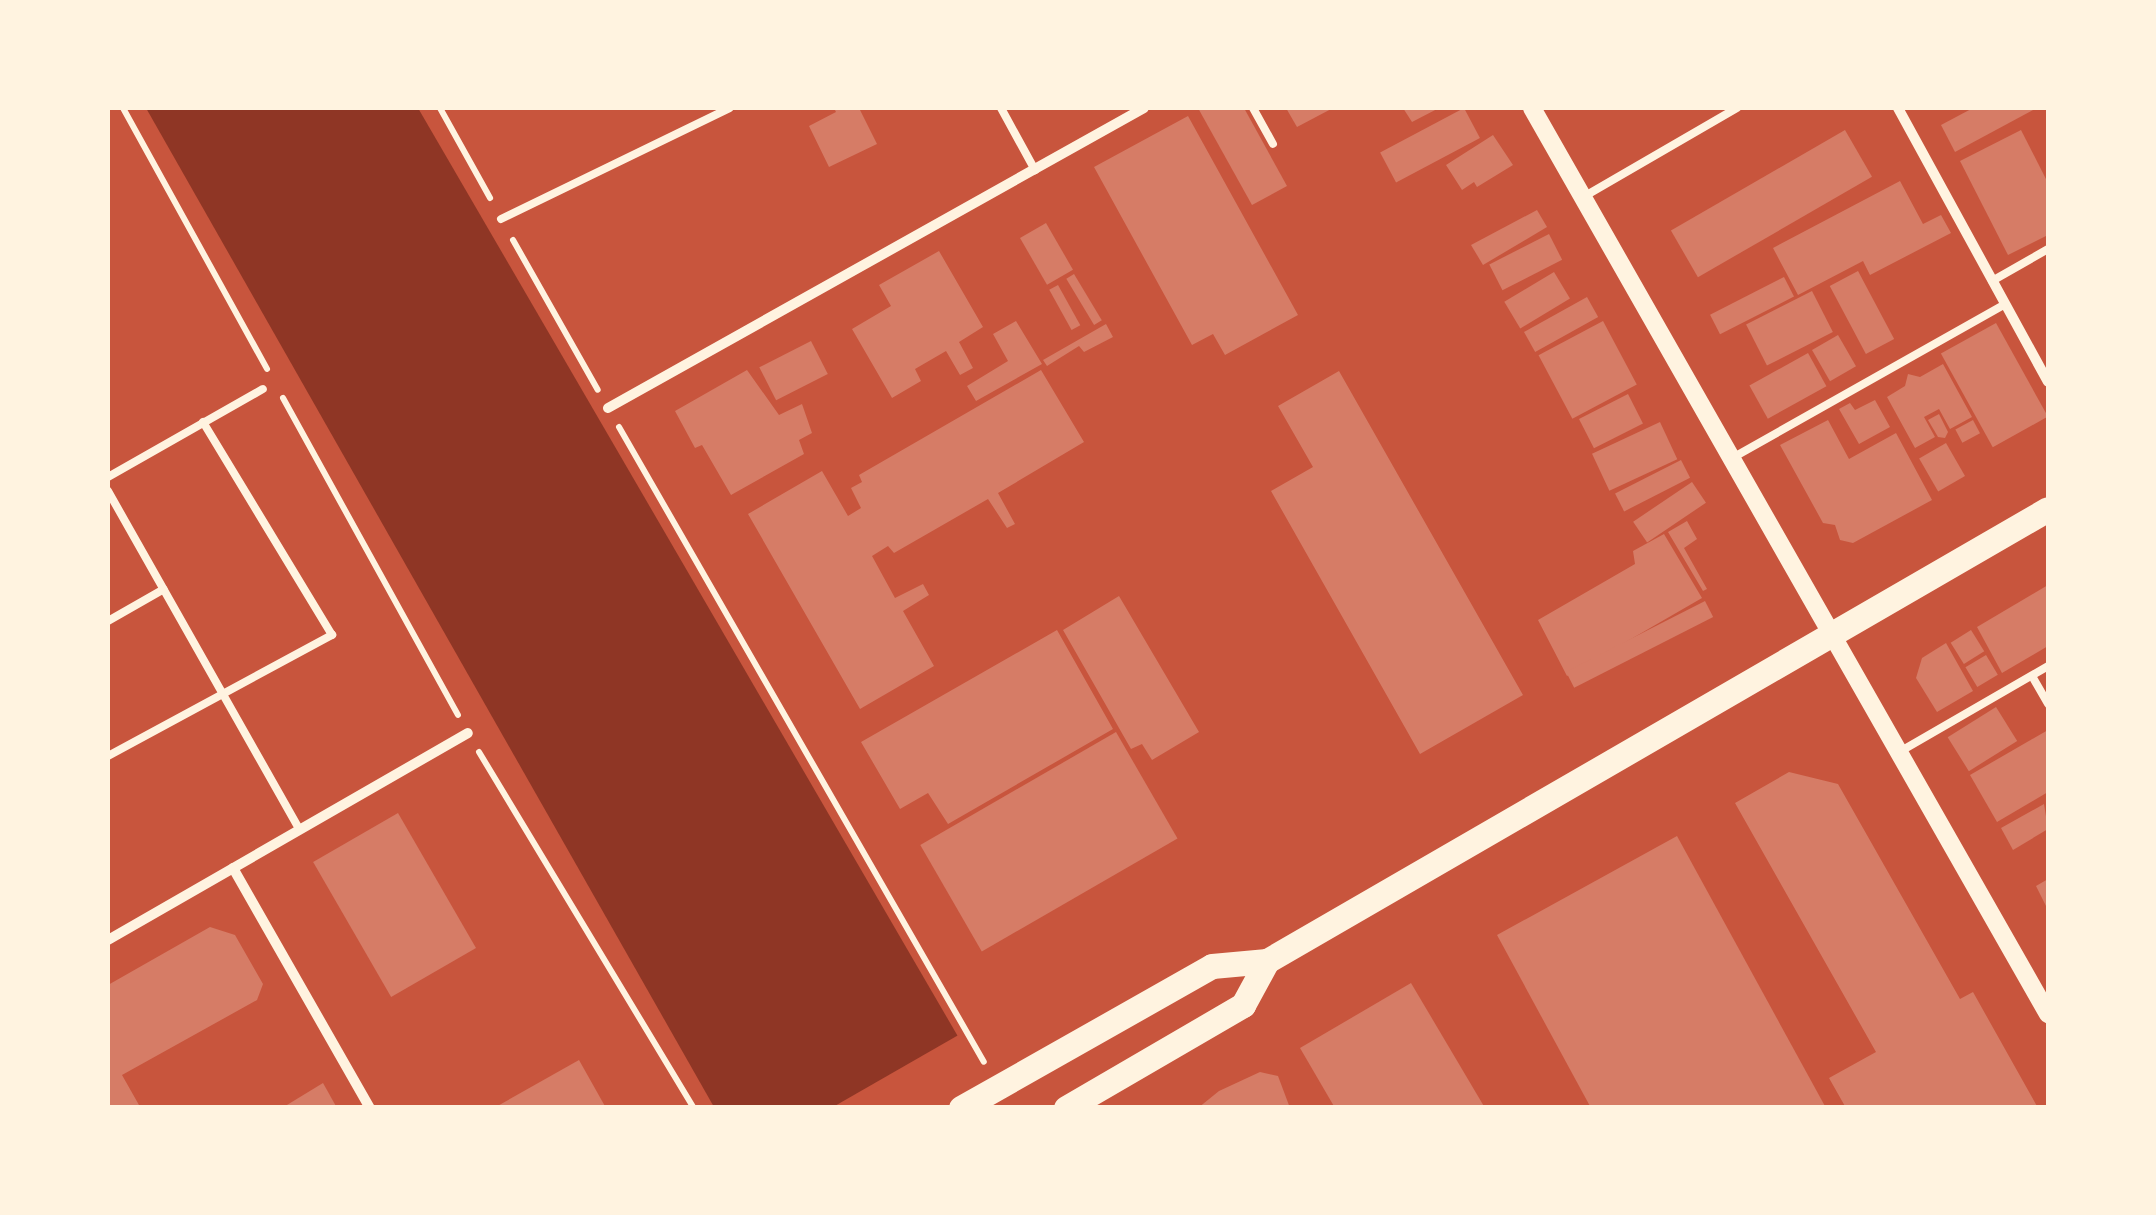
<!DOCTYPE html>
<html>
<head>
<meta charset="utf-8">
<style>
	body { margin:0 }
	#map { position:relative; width:2156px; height:1215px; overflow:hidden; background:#c8553d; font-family:"Asap Condensed",sans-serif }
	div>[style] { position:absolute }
	.water>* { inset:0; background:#8f3625 }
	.pier>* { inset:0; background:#c8553d }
	.building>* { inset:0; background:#d67c66; transform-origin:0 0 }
	.path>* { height:6px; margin:-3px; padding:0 3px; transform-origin:3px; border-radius:3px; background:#fff3e0 }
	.service>* { height:8px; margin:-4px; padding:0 4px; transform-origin:4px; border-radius:4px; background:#fff3e0 }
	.minor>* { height:10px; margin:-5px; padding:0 5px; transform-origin:5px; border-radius:5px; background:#fff3e0 }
	.tertiary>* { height:18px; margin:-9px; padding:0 9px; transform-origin:9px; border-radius:9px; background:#fff3e0 }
	.primary>* { height:25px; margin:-12.5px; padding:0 12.5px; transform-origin:12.5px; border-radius:12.5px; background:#fff3e0 }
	span { translate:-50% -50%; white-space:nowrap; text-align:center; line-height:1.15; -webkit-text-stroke:8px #fff3e0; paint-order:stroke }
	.frame { position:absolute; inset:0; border:110px solid #fff3e0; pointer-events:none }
</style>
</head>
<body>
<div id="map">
	<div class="water">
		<div style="clip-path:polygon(146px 108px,418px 108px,999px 1107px,714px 1107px)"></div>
	</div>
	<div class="pier">
		<div style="clip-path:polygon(962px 1033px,1004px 1108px,833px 1107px)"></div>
	</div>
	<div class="building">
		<div style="clip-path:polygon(834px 108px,859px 108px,877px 144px,829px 167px,809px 126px,836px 112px)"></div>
		<div style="clip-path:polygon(1198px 108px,1244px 108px,1287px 186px,1252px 205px)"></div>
		<div style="clip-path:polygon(1286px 108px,1333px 108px,1297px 127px)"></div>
		<div style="clip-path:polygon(1403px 108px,1439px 108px,1412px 122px)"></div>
		<div style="left:1464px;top:108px;width:34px;height:95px;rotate:62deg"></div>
		<div style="clip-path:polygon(1973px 108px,2037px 108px,1955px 152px,1941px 125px)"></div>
		<div style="clip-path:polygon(1188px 116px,1298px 315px,1225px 355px,1213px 334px,1192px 345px,1094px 167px)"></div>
		<div style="left:1845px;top:130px;width:54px;height:201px;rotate:60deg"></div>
		<div style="clip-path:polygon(2021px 130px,2048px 183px,2048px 235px,2008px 255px,1960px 161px)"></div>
		<div style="clip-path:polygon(1493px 135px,1513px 165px,1477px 187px,1474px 182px,1462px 190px,1446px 165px)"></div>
		<div style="clip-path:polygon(1900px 181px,1923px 224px,1941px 215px,1951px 233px,1870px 275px,1863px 261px,1798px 295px,1773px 248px)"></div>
		<div style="clip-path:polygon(1537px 210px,1547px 227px,1483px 265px,1471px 245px)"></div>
		<div style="left:1046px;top:223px;width:54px;height:30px;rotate:60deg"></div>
		<div style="left:1549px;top:234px;width:29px;height:67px;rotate:63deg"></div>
		<div style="clip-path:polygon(939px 251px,983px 327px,959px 342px,973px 368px,960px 375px,946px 351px,915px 369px,921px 381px,892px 398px,852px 329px,891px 306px,879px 285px)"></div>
		<div style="left:1858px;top:271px;width:77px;height:32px;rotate:62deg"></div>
		<div style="left:1554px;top:272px;width:31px;height:58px;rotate:59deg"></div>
		<div style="left:1074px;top:274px;width:54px;height:9px;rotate:59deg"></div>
		<div style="left:1784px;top:277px;width:22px;height:83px;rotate:63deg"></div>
		<div style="left:1058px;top:285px;width:46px;height:10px;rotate:61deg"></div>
		<div style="left:1812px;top:291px;width:46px;height:74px;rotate:63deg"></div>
		<div style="left:1587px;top:297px;width:23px;height:72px;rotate:61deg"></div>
		<div style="clip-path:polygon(1016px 321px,1042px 364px,976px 401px,967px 386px,1008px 361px,993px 334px)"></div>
		<div style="left:1603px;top:321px;width:72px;height:73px;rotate:62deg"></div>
		<div style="left:1996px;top:323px;width:107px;height:63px;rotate:61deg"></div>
		<div style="clip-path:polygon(1106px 324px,1113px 337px,1084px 352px,1079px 346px,1047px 366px,1043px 360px)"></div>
		<div style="left:1838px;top:335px;width:36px;height:30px;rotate:60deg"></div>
		<div style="left:811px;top:341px;width:37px;height:58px;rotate:63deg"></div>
		<div style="left:1808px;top:353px;width:38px;height:67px;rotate:61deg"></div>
		<div style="clip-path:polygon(1943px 364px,1972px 417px,1950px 429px,1939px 409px,1924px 417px,1935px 437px,1915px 448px,1887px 397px,1905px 386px,1908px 374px,1920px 377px)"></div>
		<div style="clip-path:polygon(747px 370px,779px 415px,802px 404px,812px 433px,799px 440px,804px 454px,731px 495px,702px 445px,695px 448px,675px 411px)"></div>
		<div style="clip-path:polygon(1041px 370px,1084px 442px,998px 493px,1015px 524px,1007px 528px,988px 499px,894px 553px,888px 546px,872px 556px,895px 598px,923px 584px,929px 595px,903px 611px,934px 666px,860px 709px,748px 514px,822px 471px,848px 516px,861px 508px,851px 488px,862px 482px,859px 475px)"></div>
		<div style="clip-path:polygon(1339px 371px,1523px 695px,1420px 754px,1271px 491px,1313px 467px,1278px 406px)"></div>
		<div style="left:1628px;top:394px;width:33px;height:55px;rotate:63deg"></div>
		<div style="clip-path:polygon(1875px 400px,1890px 427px,1859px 444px,1839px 409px,1850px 403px,1855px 410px)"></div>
		<div style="clip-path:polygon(1939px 414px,1948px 432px,1945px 438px,1938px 437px,1928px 420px)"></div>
		<div style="clip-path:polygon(1828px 420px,1849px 459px,1896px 433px,1932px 500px,1853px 543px,1840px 540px,1835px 525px,1823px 523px,1780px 445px)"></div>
		<div style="left:1973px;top:420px;width:15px;height:20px;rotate:62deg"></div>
		<div style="left:1660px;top:422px;width:41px;height:75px;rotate:65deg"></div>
		<div style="left:1946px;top:443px;width:38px;height:31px;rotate:60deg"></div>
		<div style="left:1681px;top:460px;width:20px;height:74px;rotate:63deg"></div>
		<div style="left:1692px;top:482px;width:25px;height:71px;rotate:56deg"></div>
		<div style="clip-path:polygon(1687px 521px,1697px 539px,1684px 548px,1707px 589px,1703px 591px,1668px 532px)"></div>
		<div style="clip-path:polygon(1664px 534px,1702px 598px,1567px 676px,1538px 620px,1635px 564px,1633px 551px)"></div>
		<div style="clip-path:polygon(2048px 585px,2048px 646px,2002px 673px,1977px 627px)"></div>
		<div style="clip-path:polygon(1119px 596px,1199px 732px,1152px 760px,1142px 744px,1131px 749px,1063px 630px)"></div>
		<div style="left:1705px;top:601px;width:18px;height:156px;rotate:63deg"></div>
		<div style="clip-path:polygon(1057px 630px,1113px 729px,948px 824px,928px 793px,900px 809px,861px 742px)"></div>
		<div style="left:1971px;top:630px;width:25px;height:24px;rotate:58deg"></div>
		<div style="clip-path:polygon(1946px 643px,1973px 691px,1937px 712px,1916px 678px,1922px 658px)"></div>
		<div style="left:1986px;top:655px;width:23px;height:24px;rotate:59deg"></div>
		<div style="left:1996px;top:707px;width:40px;height:57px;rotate:58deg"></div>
		<div style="clip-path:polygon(2048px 730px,2048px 792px,1997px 822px,1970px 775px)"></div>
		<div style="left:1116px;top:732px;width:123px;height:226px;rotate:60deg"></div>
		<div style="clip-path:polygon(1789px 772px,1838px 784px,1960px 999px,1973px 992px,2038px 1108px,1846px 1108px,1829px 1078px,1876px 1052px,1735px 803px)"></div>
		<div style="clip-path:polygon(2044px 804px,2048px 829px,2013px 850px,2001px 828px)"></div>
		<div style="left:398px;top:813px;width:156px;height:98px;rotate:60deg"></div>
		<div style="clip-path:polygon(1677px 836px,1826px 1108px,1591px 1108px,1497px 935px)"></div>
		<div style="clip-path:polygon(2048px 879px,2048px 910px,2036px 886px)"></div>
		<div style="clip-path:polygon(210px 927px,235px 935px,263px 984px,257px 1000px,122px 1075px,139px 1105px,108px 1108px,108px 985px)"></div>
		<div style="clip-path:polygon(1411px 983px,1485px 1108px,1335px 1108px,1300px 1048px)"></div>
		<div style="clip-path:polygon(579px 1060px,606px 1108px,494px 1108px)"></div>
		<div style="clip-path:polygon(1260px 1072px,1278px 1076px,1290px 1108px,1198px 1108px,1219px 1091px)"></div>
		<div style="clip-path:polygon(323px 1083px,337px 1108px,282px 1108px)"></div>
	</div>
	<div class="path">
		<div style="left:123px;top:108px;width:298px;rotate:61.1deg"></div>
		<div style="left:440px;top:108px;width:103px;rotate:60.9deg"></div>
		<div style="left:513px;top:240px;width:172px;rotate:60.5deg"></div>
		<div style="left:283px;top:398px;width:362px;rotate:61.1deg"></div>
		<div style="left:619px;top:427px;width:732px;rotate:60.11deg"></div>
		<div style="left:479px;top:752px;width:416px;rotate:58.9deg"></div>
	</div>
	<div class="service">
		<div style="left:1001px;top:108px;width:71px;rotate:61.3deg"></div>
		<div style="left:1253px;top:108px;width:41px;rotate:60.9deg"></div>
		<div style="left:1585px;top:196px;width:176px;rotate:-30.1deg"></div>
		<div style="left:501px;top:219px;width:254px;rotate:-25.9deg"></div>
		<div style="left:1992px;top:281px;width:64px;rotate:-29.7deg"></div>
		<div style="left:1734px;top:457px;width:311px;rotate:-29.4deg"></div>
		<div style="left:108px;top:477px;width:178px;rotate:-29.6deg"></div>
		<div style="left:108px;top:491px;width:388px;rotate:60.5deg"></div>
		<div style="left:108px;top:621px;width:64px;rotate:-29.7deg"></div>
		<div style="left:2032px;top:676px;width:32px;rotate:60deg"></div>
		<div style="left:1901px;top:751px;width:170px;rotate:-30deg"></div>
		<div style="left:108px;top:756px;width:255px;rotate:-28.4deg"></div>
		<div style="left:332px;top:635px;width:249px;rotate:-121.2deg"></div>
	</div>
	<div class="minor">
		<div style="left:1898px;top:108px;width:312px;rotate:61.3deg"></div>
		<div style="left:608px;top:408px;width:614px;rotate:-29.24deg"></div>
		<div style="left:233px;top:868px;width:276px;rotate:60.3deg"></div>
		<div style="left:108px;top:940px;width:415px;rotate:-29.9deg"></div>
	</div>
	<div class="tertiary">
		<div style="left:1532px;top:108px;width:1043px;rotate:60.34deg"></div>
	</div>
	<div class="primary">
		<div style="left:961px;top:1108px;width:288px;rotate:-29.5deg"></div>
		<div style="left:1212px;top:966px;width:55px;rotate:-5.2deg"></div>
		<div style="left:1267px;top:961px;width:902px;rotate:-30.06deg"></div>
		<div style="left:1066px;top:1108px;width:205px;rotate:-30.2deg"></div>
		<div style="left:1243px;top:1005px;width:50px;rotate:-61.4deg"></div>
	</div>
	<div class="frame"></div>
</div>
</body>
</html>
